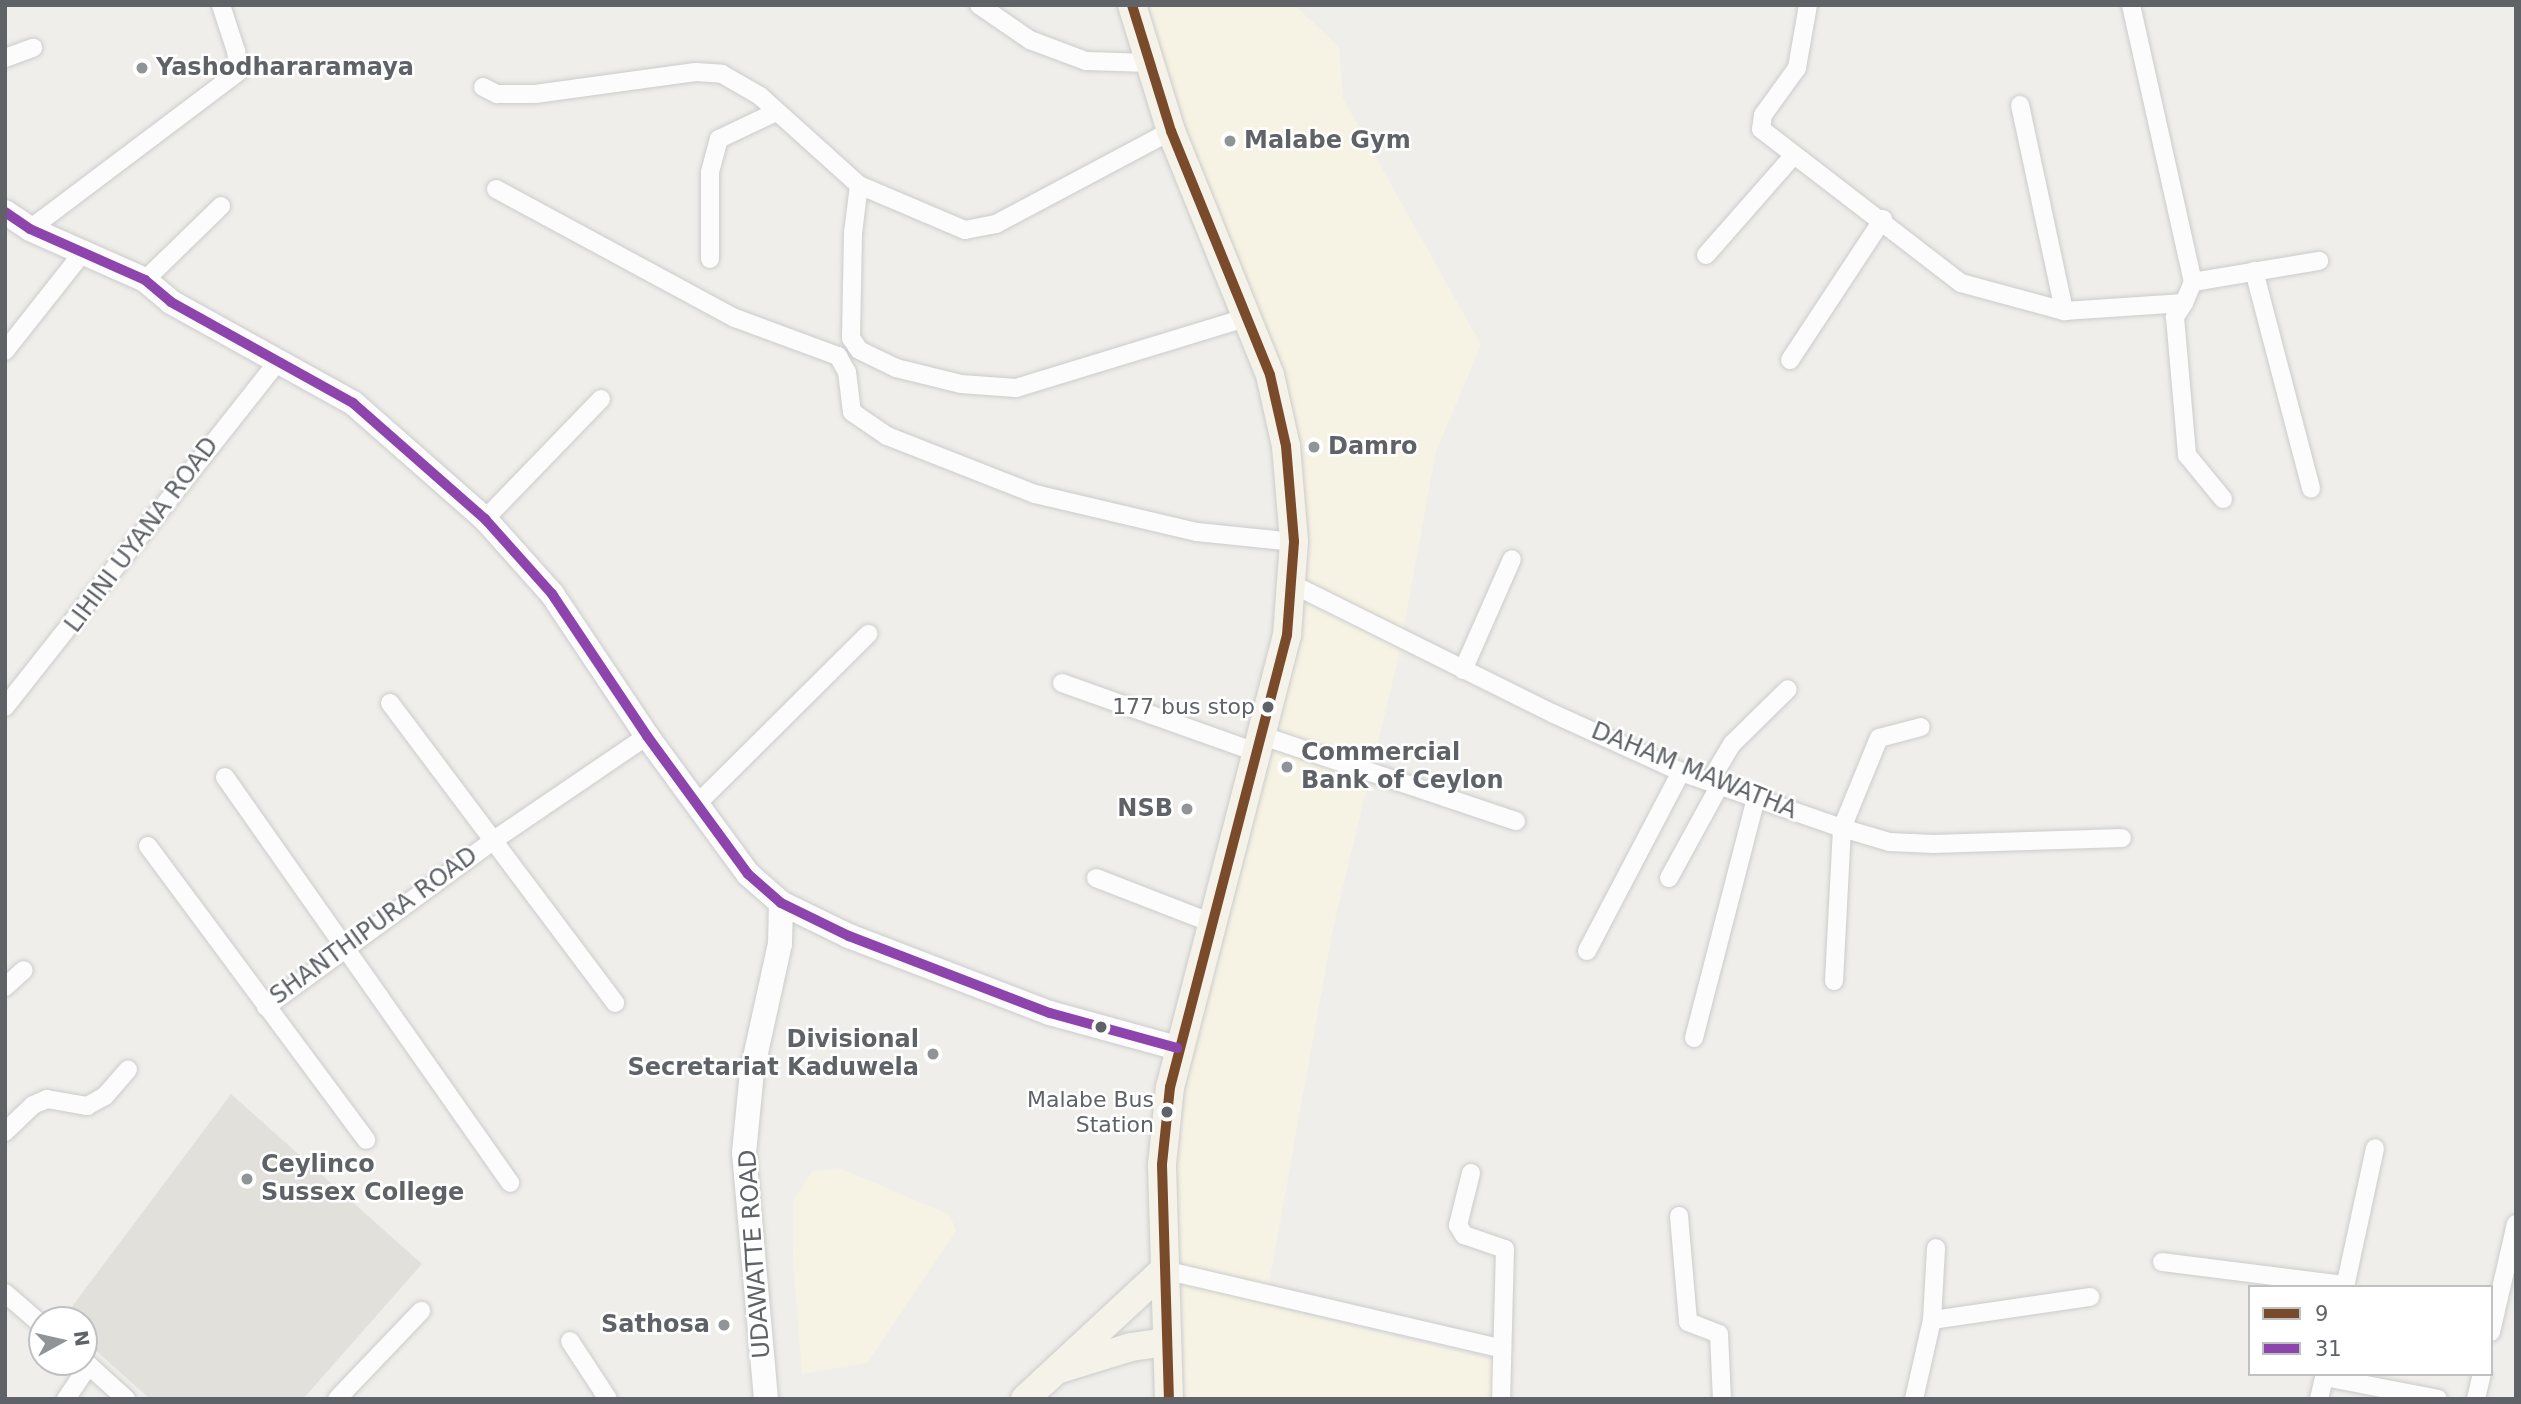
<!DOCTYPE html>
<html>
<head>
<meta charset="utf-8">
<style>
	body { margin:0 }
	#map { position:relative; width:2521px; height:1404px; overflow:hidden; background:#efeeea; font-family:"DejaVu Sans",sans-serif }
	div>[style] { position:absolute }
	.commercial>* { inset:0; background:#f7f3e4 }
	.education>* { inset:0; background:#e2e0da }
	.roads { filter:drop-shadow(0 0 2px #cbcccc) drop-shadow(0 0 2px #cbcccc) }
	.street>* { height:18px; margin:-9px; padding:0 9px; transform-origin:9px; border-radius:9px; background:#fdfcfc }
	.secondary>* { height:24px; margin:-12px; padding:0 12px; transform-origin:12px; border-radius:12px; background:#fdfcfc }
	.primary>* { height:28px; margin:-14px; padding:0 14px; transform-origin:14px; border-radius:14px; background:#f4f2e9 }
	.bus-1>* { height:10px; margin:-5px; padding:0 5px; transform-origin:5px; border-radius:5px; background:#7a4b2a }
	.bus-2>* { height:10px; margin:-5px; padding:0 5px; transform-origin:5px; border-radius:5px; background:#8e44ad }
	.dots>* { width:19px; height:19px; translate:-50% -50%; box-sizing:border-box; border:4px solid #fff; border-radius:50% }
	span { translate:-50% -50%; white-space:nowrap; text-align:center; line-height:1.15; -webkit-text-stroke:5px #fff; paint-order:stroke }
	.bus-label { font-size:22px; color:#5f6368 }
	.right { translate:-100% -50%; text-align:right }
	.poi-label { font-size:24px; color:#5f6368; font-weight:700 }
	.left { translate:0 -50%; text-align:left }
	.street-label { font-size:24px; color:#5f6368 }
	.frame { position:absolute; inset:0; border:7px solid #5f6368; pointer-events:none }
	.legend { position:absolute; left:2248px; top:1285px; width:245px; height:91px; box-sizing:border-box; background:#fff; border:2px solid #bfc1c3; margin:0; padding:9px 12px; list-style:none; font-size:21px; color:#5f6368 }
	.legend li { display:flex; align-items:center; gap:14px; height:35px }
	.legend b { width:35px; border:2px solid #bfc1c3 }
	.north { position:absolute; left:28px; top:1306px; width:70px; height:70px; box-sizing:border-box; background:#fff; border:2px solid #bfc1c3; border-radius:50%; rotate:82deg; font-size:19px; font-weight:700; line-height:28px; text-align:center; color:#5f6368 }
	.north::after { content:''; display:block; margin:auto; width:24px; height:32px; background:#919496; clip-path:polygon(50% 0,100% 100%,50% 72%,0 100%) }
</style>
</head>
<body>
<div id="map">
	<div class="commercial">
		<div style="clip-path:polygon(1142px 5px,1288px 5px,1299px 9px,1339px 47px,1343px 99px,1481px 345px,1436px 451px,1398px 659px,1333px 928px,1265px 1305px,1495px 1361px,1492px 1399px,1179px 1399px,1170px 1165px,1178px 1088px,1296px 637px,1294px 445px,1180px 128px)"></div>
		<div style="clip-path:polygon(839px 1168px,950px 1215px,956px 1231px,867px 1363px,802px 1374px,793px 1257px,794px 1199px,812px 1172px)"></div>
	</div>
	<div class="education">
		<div style="clip-path:polygon(231px 1094px,422px 1264px,303px 1399px,150px 1399px,84px 1340px,84px 1320px,62px 1320px)"></div>
	</div>
	<div class="roads">
		<div class="street">
			<div style="left:979px;top:5px;width:62px;rotate:34.5deg"></div>
			<div style="left:1030px;top:40px;width:60px;rotate:20.6deg"></div>
			<div style="left:1086px;top:61px;width:63px;rotate:1.8deg"></div>
			<div style="left:1808px;top:5px;width:64px;rotate:99.9deg"></div>
			<div style="left:1797px;top:68px;width:58px;rotate:125.9deg"></div>
			<div style="left:1763px;top:115px;width:14px;rotate:98deg"></div>
			<div style="left:1761px;top:129px;width:252px;rotate:37.6deg"></div>
			<div style="left:1961px;top:283px;width:107px;rotate:15.2deg"></div>
			<div style="left:2064px;top:311px;width:120px;rotate:-3.8deg"></div>
			<div style="left:2184px;top:303px;width:23px;rotate:-67deg"></div>
			<div style="left:2193px;top:282px;width:128px;rotate:-9.5deg"></div>
			<div style="left:2131px;top:5px;width:284px;rotate:77.4deg"></div>
			<div style="left:5px;top:58px;width:30px;rotate:-20deg"></div>
			<div style="left:483px;top:87px;width:16px;rotate:27deg"></div>
			<div style="left:497px;top:94px;width:38px"></div>
			<div style="left:535px;top:94px;width:162px;rotate:-7.8deg"></div>
			<div style="left:696px;top:72px;width:26px;rotate:4deg"></div>
			<div style="left:722px;top:74px;width:44px;rotate:30.1deg"></div>
			<div style="left:760px;top:96px;width:133px;rotate:42deg"></div>
			<div style="left:859px;top:185px;width:115px;rotate:23deg"></div>
			<div style="left:965px;top:230px;width:32px;rotate:-11deg"></div>
			<div style="left:996px;top:224px;width:198px;rotate:-28deg"></div>
			<div style="left:2020px;top:105px;width:211px;rotate:77.9deg"></div>
			<div style="left:859px;top:185px;width:48px;rotate:97.1deg"></div>
			<div style="left:853px;top:233px;width:105px;rotate:91.1deg"></div>
			<div style="left:851px;top:338px;width:14px;rotate:56deg"></div>
			<div style="left:859px;top:350px;width:41px;rotate:25.9deg"></div>
			<div style="left:896px;top:368px;width:67px;rotate:13.8deg"></div>
			<div style="left:961px;top:384px;width:55px;rotate:4.2deg"></div>
			<div style="left:1016px;top:388px;width:243px;rotate:-17deg"></div>
			<div style="left:496px;top:189px;width:272px;rotate:28.4deg"></div>
			<div style="left:735px;top:318px;width:110px;rotate:20.3deg"></div>
			<div style="left:838px;top:356px;width:18px;rotate:61deg"></div>
			<div style="left:847px;top:372px;width:40px;rotate:82.9deg"></div>
			<div style="left:852px;top:412px;width:42px;rotate:34.4deg"></div>
			<div style="left:887px;top:436px;width:159px;rotate:21.4deg"></div>
			<div style="left:1035px;top:494px;width:166px;rotate:13.2deg"></div>
			<div style="left:1197px;top:532px;width:98px;rotate:5.9deg"></div>
			<div style="left:30px;top:229px;width:261px;rotate:-37deg"></div>
			<div style="left:238px;top:72px;width:21px;rotate:-95deg"></div>
			<div style="left:236px;top:51px;width:48px;rotate:-108.1deg"></div>
			<div style="left:1706px;top:255px;width:133px;rotate:-48.7deg"></div>
			<div style="left:710px;top:259px;width:87px;rotate:-90deg"></div>
			<div style="left:710px;top:172px;width:34px;rotate:-75deg"></div>
			<div style="left:719px;top:139px;width:63px;rotate:-25.3deg"></div>
			<div style="left:2254px;top:271px;width:225px;rotate:75.3deg"></div>
			<div style="left:145px;top:280px;width:106px;rotate:-44.2deg"></div>
			<div style="left:2184px;top:303px;width:17px;rotate:123deg"></div>
			<div style="left:2175px;top:317px;width:139px;rotate:85deg"></div>
			<div style="left:2187px;top:455px;width:57px;rotate:50.7deg"></div>
			<div style="left:5px;top:351px;width:127px;rotate:-51.7deg"></div>
			<div style="left:1790px;top:360px;width:169px;rotate:-56.6deg"></div>
			<div style="left:485px;top:519px;width:167px;rotate:-46deg"></div>
			<div style="left:1294px;top:585px;width:290px;rotate:26.4deg"></div>
			<div style="left:1554px;top:714px;width:140px;rotate:24.5deg"></div>
			<div style="left:1681px;top:772px;width:170px;rotate:19.2deg"></div>
			<div style="left:1842px;top:828px;width:49px;rotate:16.6deg"></div>
			<div style="left:1889px;top:842px;width:45px;rotate:2.5deg"></div>
			<div style="left:1934px;top:844px;width:188px;rotate:-1.8deg"></div>
			<div style="left:1463px;top:670px;width:121px;rotate:-66.2deg"></div>
			<div style="left:1062px;top:683px;width:209px;rotate:19.6deg"></div>
			<div style="left:390px;top:703px;width:375px;rotate:53.1deg"></div>
			<div style="left:5px;top:707px;width:439px;rotate:-51.7deg"></div>
			<div style="left:1263px;top:736px;width:267px;rotate:18.6deg"></div>
			<div style="left:225px;top:777px;width:496px;rotate:54.9deg"></div>
			<div style="left:1710px;top:781px;width:43px;rotate:-59.3deg"></div>
			<div style="left:1732px;top:744px;width:78px;rotate:-44.5deg"></div>
			<div style="left:696px;top:805px;width:243px;rotate:-44.8deg"></div>
			<div style="left:148px;top:846px;width:366px;rotate:53.4deg"></div>
			<div style="left:1096px;top:878px;width:124px;rotate:21.2deg"></div>
			<div style="left:1669px;top:878px;width:106px;rotate:-61.3deg"></div>
			<div style="left:1587px;top:951px;width:202px;rotate:-62.3deg"></div>
			<div style="left:1834px;top:981px;width:153px;rotate:-87deg"></div>
			<div style="left:1842px;top:828px;width:97px;rotate:-67.7deg"></div>
			<div style="left:1879px;top:738px;width:43px;rotate:-14.7deg"></div>
			<div style="left:5px;top:987px;width:25px;rotate:-42deg"></div>
			<div style="left:266px;top:1007px;width:283px;rotate:-36.2deg"></div>
			<div style="left:494px;top:840px;width:185px;rotate:-34.2deg"></div>
			<div style="left:1694px;top:1038px;width:247px;rotate:-75.5deg"></div>
			<div style="left:5px;top:1132px;width:39px;rotate:-44deg"></div>
			<div style="left:33px;top:1105px;width:15px;rotate:-23deg"></div>
			<div style="left:47px;top:1099px;width:41px;rotate:9.9deg"></div>
			<div style="left:87px;top:1106px;width:21px;rotate:-29deg"></div>
			<div style="left:105px;top:1096px;width:35px;rotate:-49deg"></div>
			<div style="left:1471px;top:1173px;width:54px;rotate:104deg"></div>
			<div style="left:1458px;top:1225px;width:12px;rotate:59deg"></div>
			<div style="left:1464px;top:1235px;width:43px;rotate:18.9deg"></div>
			<div style="left:1505px;top:1249px;width:150px;rotate:91.5deg"></div>
			<div style="left:1679px;top:1216px;width:106px;rotate:85.1deg"></div>
			<div style="left:1688px;top:1322px;width:33px;rotate:21deg"></div>
			<div style="left:1719px;top:1334px;width:65px;rotate:87.4deg"></div>
			<div style="left:2162px;top:1262px;width:184px;rotate:7.2deg"></div>
			<div style="left:1164px;top:1270px;width:345px;rotate:13.1deg"></div>
			<div style="left:2345px;top:1287px;width:142px;rotate:-77.8deg"></div>
			<div style="left:5px;top:1293px;width:49px;rotate:40.9deg"></div>
			<div style="left:1932px;top:1320px;width:160px;rotate:-8.3deg"></div>
			<div style="left:2491px;top:1332px;width:111px;rotate:-77deg"></div>
			<div style="left:570px;top:1341px;width:69px;rotate:56.8deg"></div>
			<div style="left:84px;top:1361px;width:57px;rotate:42.1deg"></div>
			<div style="left:2325px;top:1377px;width:115px;rotate:11deg"></div>
			<div style="left:66px;top:1399px;width:41px;rotate:-55.9deg"></div>
			<div style="left:337px;top:1399px;width:122px;rotate:-46.3deg"></div>
			<div style="left:1914px;top:1399px;width:81px;rotate:-77.2deg"></div>
			<div style="left:1932px;top:1320px;width:72px;rotate:-86.8deg"></div>
			<div style="left:2319px;top:1399px;width:26px;rotate:-77deg"></div>
			<div style="left:2476px;top:1399px;width:26px;rotate:-77deg"></div>
		</div>
		<div class="secondary">
			<div style="left:5px;top:212px;width:30px;rotate:34deg"></div>
			<div style="left:30px;top:229px;width:126px;rotate:23.9deg"></div>
			<div style="left:145px;top:280px;width:34px;rotate:40deg"></div>
			<div style="left:171px;top:302px;width:208px;rotate:29deg"></div>
			<div style="left:353px;top:403px;width:176px;rotate:41.3deg"></div>
			<div style="left:485px;top:519px;width:101px;rotate:48.2deg"></div>
			<div style="left:552px;top:594px;width:171px;rotate:56.2deg"></div>
			<div style="left:647px;top:736px;width:171px;rotate:53.8deg"></div>
			<div style="left:748px;top:874px;width:44px;rotate:41.3deg"></div>
			<div style="left:781px;top:903px;width:76px;rotate:25.9deg"></div>
			<div style="left:849px;top:936px;width:215px;rotate:21deg"></div>
			<div style="left:1050px;top:1013px;width:132px;rotate:15.4deg"></div>
			<div style="left:766px;top:1399px;width:247px;rotate:-95.1deg"></div>
			<div style="left:744px;top:1153px;width:82px;rotate:-84.4deg"></div>
			<div style="left:752px;top:1071px;width:130px;rotate:-77.6deg"></div>
			<div style="left:780px;top:944px;width:41px;rotate:-88.6deg"></div>
		</div>
		<div class="primary">
			<div style="left:1132px;top:5px;width:132px;rotate:72.8deg"></div>
			<div style="left:1171px;top:131px;width:263px;rotate:67.9deg"></div>
			<div style="left:1270px;top:375px;width:73px;rotate:77.3deg"></div>
			<div style="left:1286px;top:446px;width:96px;rotate:85.2deg"></div>
			<div style="left:1294px;top:542px;width:93px;rotate:94.3deg"></div>
			<div style="left:1287px;top:635px;width:467px;rotate:104.5deg"></div>
			<div style="left:1170px;top:1087px;width:78px;rotate:95.9deg"></div>
			<div style="left:1162px;top:1165px;width:234px;rotate:88.3deg"></div>
			<div style="left:1057px;top:1370px;width:77px;rotate:-17.3deg"></div>
			<div style="left:1131px;top:1347px;width:35px;rotate:-8deg"></div>
			<div style="left:1025px;top:1399px;width:190px;rotate:-42.9deg"></div>
		</div>
	</div>
	<div class="bus-1">
		<div style="left:1132px;top:5px;width:132px;rotate:72.8deg"></div>
		<div style="left:1171px;top:131px;width:263px;rotate:67.9deg"></div>
		<div style="left:1270px;top:375px;width:73px;rotate:77.3deg"></div>
		<div style="left:1286px;top:446px;width:96px;rotate:85.2deg"></div>
		<div style="left:1294px;top:542px;width:93px;rotate:94.3deg"></div>
		<div style="left:1287px;top:635px;width:467px;rotate:104.5deg"></div>
		<div style="left:1170px;top:1087px;width:78px;rotate:95.9deg"></div>
		<div style="left:1162px;top:1165px;width:234px;rotate:88.3deg"></div>
	</div>
	<div class="bus-2">
		<div style="left:5px;top:212px;width:30px;rotate:34deg"></div>
		<div style="left:30px;top:229px;width:126px;rotate:23.9deg"></div>
		<div style="left:145px;top:280px;width:34px;rotate:40deg"></div>
		<div style="left:171px;top:302px;width:208px;rotate:29deg"></div>
		<div style="left:353px;top:403px;width:176px;rotate:41.3deg"></div>
		<div style="left:485px;top:519px;width:101px;rotate:48.2deg"></div>
		<div style="left:552px;top:594px;width:171px;rotate:56.2deg"></div>
		<div style="left:647px;top:736px;width:171px;rotate:53.8deg"></div>
		<div style="left:748px;top:874px;width:44px;rotate:41.3deg"></div>
		<div style="left:781px;top:903px;width:76px;rotate:25.9deg"></div>
		<div style="left:849px;top:936px;width:215px;rotate:21deg"></div>
		<div style="left:1050px;top:1013px;width:132px;rotate:15.4deg"></div>
	</div>
	<div class="dots">
		<div style="left:142px;top:68px;background:#919496"></div>
		<div style="left:1230px;top:141px;background:#919496"></div>
		<div style="left:1314px;top:447px;background:#919496"></div>
		<div style="left:1268px;top:707px;background:#5f6368"></div>
		<div style="left:1287px;top:767px;background:#919496"></div>
		<div style="left:1187px;top:809px;background:#919496"></div>
		<div style="left:1101px;top:1027px;background:#5f6368"></div>
		<div style="left:933px;top:1054px;background:#919496"></div>
		<div style="left:1167px;top:1112px;background:#5f6368"></div>
		<div style="left:247px;top:1179px;background:#919496"></div>
		<div style="left:724px;top:1325px;background:#919496"></div>
	</div>
	<div class="bus-label">
		<span class="right" style="left:1255px;top:707px">177 bus stop</span>
		<span class="right" style="left:1154px;top:1112px">Malabe Bus<br>Station</span>
	</div>
	<div class="poi-label">
		<span class="left" style="left:156px;top:68px">Yashodhararamaya</span>
		<span class="left" style="left:1244px;top:141px">Malabe Gym</span>
		<span class="left" style="left:1328px;top:447px">Damro</span>
		<span class="left" style="left:1301px;top:767px">Commercial<br>Bank of Ceylon</span>
		<span class="right" style="left:1173px;top:809px">NSB</span>
		<span class="right" style="left:919px;top:1054px">Divisional<br>Secretariat Kaduwela</span>
		<span class="left" style="left:261px;top:1179px">Ceylinco<br>Sussex College</span>
		<span class="right" style="left:710px;top:1325px">Sathosa</span>
	</div>
	<div class="street-label">
		<span style="left:142px;top:535px;rotate:-53deg">LIHINI UYANA ROAD</span>
		<span style="left:1694px;top:771px;rotate:22deg">DAHAM MAWATHA</span>
		<span style="left:374px;top:926px;rotate:-36deg">SHANTHIPURA ROAD</span>
		<span style="left:755px;top:1254px;rotate:-94deg">UDAWATTE ROAD</span>
	</div>
	<div class="frame"></div>
	<ul class="legend">
	<li><b style="height:9px;background:#7a4b2a"></b>9</li>
	<li><b style="height:9px;background:#8e44ad"></b>31</li>
	</ul>
	<div class="north">N</div>
</div>
</body>
</html>
